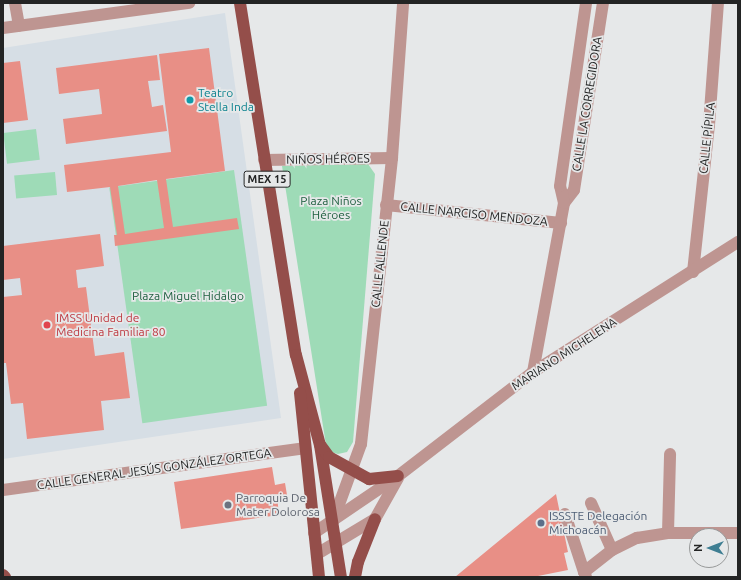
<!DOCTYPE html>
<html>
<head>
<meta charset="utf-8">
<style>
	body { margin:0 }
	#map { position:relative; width:741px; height:580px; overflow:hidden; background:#e6e8e9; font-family:Ubuntu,sans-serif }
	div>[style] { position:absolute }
	.built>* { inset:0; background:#d6dee5 }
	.green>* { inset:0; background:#9edbb7; transform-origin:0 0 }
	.building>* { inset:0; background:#e88f86 }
	.minor>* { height:12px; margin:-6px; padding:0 6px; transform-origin:6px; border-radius:6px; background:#be9591 }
	.major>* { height:12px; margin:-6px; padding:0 6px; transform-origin:6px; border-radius:6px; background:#944e4a }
	.dots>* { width:11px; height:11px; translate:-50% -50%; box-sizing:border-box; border:2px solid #e6e8e9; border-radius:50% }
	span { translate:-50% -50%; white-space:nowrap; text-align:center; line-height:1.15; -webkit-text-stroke:3.5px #e6e8e9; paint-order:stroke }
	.shield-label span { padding:1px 3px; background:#e6e8e9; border:1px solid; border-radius:3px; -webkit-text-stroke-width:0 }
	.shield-label { font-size:11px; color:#232424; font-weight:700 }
	.culture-label { font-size:12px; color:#0d838f }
	.left { translate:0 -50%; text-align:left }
	.street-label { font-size:12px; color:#232424 }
	.park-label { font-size:12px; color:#1e5f3f }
	.health-label { font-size:12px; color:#be3a42 }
	.worship-label { font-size:12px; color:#5b616d }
	.service-label { font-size:12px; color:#4e5e75 }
	.frame { position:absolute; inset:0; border:4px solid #232424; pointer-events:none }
	.north { position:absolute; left:689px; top:528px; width:40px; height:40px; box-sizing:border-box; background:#e6e8e9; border:1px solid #989a9a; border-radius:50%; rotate:270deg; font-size:11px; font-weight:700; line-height:16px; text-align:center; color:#232424 }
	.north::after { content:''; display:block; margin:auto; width:14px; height:18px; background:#3e7e92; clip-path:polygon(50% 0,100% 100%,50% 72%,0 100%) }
</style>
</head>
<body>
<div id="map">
	<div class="built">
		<div style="clip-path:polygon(225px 13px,281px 418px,3px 459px,3px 48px)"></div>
	</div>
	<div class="green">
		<div style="left:36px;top:129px;width:31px;height:33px;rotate:83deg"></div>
		<div style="clip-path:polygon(368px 164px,375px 174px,353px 442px,347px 452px,338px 454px,331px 452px,326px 445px,282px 166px)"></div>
		<div style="left:234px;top:170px;width:238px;height:126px;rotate:82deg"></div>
		<div style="left:55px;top:172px;width:23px;height:41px;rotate:85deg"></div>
	</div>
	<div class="building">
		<div style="clip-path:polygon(evenodd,209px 48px,225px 171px,166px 179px,173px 227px,237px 218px,239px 229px,115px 246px,114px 235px,117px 235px,110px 187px,67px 192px,64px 165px,171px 152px,159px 54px,209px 48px,157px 180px,164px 228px,125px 234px,118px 186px,157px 180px)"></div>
		<div style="clip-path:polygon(157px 55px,160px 80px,148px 81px,152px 107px,163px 105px,167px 131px,66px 144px,63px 119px,102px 114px,99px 89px,59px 94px,56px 68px)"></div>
		<div style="clip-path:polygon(20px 61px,28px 120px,3px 123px,3px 63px)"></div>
		<div style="clip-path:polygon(100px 234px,104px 266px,76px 270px,78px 288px,86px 287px,95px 356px,124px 352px,130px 398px,101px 401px,104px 430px,27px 439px,23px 403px,11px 404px,6px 363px,3px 363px,3px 297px,22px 295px,20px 278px,3px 280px,3px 246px)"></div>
		<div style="clip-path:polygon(272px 467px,275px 485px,285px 483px,287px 495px,277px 496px,279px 515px,181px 529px,174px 482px)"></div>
		<div style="clip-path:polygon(556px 494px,568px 552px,564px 553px,568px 570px,533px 577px,455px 577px)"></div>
	</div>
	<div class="minor">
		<div style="left:15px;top:3px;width:23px;rotate:80deg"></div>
		<div style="left:3px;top:28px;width:188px;rotate:-7.7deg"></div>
		<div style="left:264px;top:160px;width:128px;rotate:-0.9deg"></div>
		<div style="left:564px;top:203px;width:16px;rotate:-52deg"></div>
		<div style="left:574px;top:190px;width:189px;rotate:-81.2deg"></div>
		<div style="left:386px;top:205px;width:176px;rotate:5.9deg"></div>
		<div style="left:693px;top:272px;width:148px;rotate:-83.8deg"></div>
		<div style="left:709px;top:125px;width:122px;rotate:-85.8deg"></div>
		<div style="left:533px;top:372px;width:172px;rotate:-79.6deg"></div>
		<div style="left:564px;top:203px;width:17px;rotate:-103deg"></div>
		<div style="left:560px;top:186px;width:185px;rotate:-81.9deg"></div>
		<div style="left:3px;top:490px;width:304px;rotate:-7.9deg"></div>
		<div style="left:591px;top:503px;width:51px;rotate:65.9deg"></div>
		<div style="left:565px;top:514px;width:61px;rotate:71.9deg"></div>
		<div style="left:333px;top:521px;width:82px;rotate:-70deg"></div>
		<div style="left:361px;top:444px;width:288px;rotate:-83.8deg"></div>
		<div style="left:392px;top:158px;width:155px;rotate:-85.9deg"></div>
		<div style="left:314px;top:533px;width:102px;rotate:-34.2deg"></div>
		<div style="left:398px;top:476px;width:170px;rotate:-37.6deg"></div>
		<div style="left:533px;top:372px;width:243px;rotate:-32.4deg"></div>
		<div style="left:668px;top:533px;width:79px;rotate:-88.5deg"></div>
		<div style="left:317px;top:554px;width:68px;rotate:-31.1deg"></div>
		<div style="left:375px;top:519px;width:47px;rotate:-60.7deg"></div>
		<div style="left:586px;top:577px;width:5px;rotate:-112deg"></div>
		<div style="left:584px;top:572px;width:36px;rotate:-38deg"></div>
		<div style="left:612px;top:550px;width:28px;rotate:-26deg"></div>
		<div style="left:637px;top:538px;width:31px;rotate:-9deg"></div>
		<div style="left:668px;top:533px;width:70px"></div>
	</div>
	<div class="major">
		<div style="left:240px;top:3px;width:356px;rotate:81deg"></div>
		<div style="left:296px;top:355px;width:93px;rotate:75.1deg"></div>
		<div style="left:320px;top:445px;width:134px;rotate:81deg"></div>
		<div style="left:300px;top:393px;width:185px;rotate:84.1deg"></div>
		<div style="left:321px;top:446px;width:14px;rotate:54deg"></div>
		<div style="left:329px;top:457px;width:46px;rotate:28.8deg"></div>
		<div style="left:369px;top:479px;width:29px;rotate:-6deg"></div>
		<div style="left:3px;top:575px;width:3px;rotate:45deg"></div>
		<div style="left:355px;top:577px;width:15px;rotate:-79deg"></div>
		<div style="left:358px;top:562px;width:46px;rotate:-68.4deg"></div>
	</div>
	<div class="dots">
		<div style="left:190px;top:100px;background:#0f9aa8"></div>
		<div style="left:47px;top:325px;background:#e0444e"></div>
		<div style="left:228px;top:505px;background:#6b7280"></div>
		<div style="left:541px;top:523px;background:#5c6f8a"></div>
	</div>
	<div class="shield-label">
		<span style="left:267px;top:179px">MEX 15</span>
	</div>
	<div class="culture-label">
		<span class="left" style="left:198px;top:100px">Teatro<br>Stella Inda</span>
	</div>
	<div class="street-label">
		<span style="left:587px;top:104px;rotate:-81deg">CALLE LA CORREGIDORA</span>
		<span style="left:707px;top:138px;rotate:-84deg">CALLE PÍPILA</span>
		<span style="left:328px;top:159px;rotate:-1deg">NIÑOS HÉROES</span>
		<span style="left:474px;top:214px;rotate:6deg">CALLE NARCISO MENDOZA</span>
		<span style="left:380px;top:264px;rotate:-84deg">CALLE ALLENDE</span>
		<span style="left:564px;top:354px;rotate:-33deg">MARIANO MICHELENA</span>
		<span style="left:154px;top:469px;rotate:-8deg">CALLE GENERAL JESÚS GONZÁLEZ ORTEGA</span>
	</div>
	<div class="park-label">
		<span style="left:331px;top:208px">Plaza Niños<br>Héroes</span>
		<span style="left:188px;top:296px">Plaza Miguel Hidalgo</span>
	</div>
	<div class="health-label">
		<span class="left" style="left:56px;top:325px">IMSS Unidad de<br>Medicina Familiar 80</span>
	</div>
	<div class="worship-label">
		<span class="left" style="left:236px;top:505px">Parroquia De<br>Mater Dolorosa</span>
	</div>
	<div class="service-label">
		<span class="left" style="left:549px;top:523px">ISSSTE Delegación<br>Michoacán</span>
	</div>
	<div class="frame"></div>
	<div class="north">N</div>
</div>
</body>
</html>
